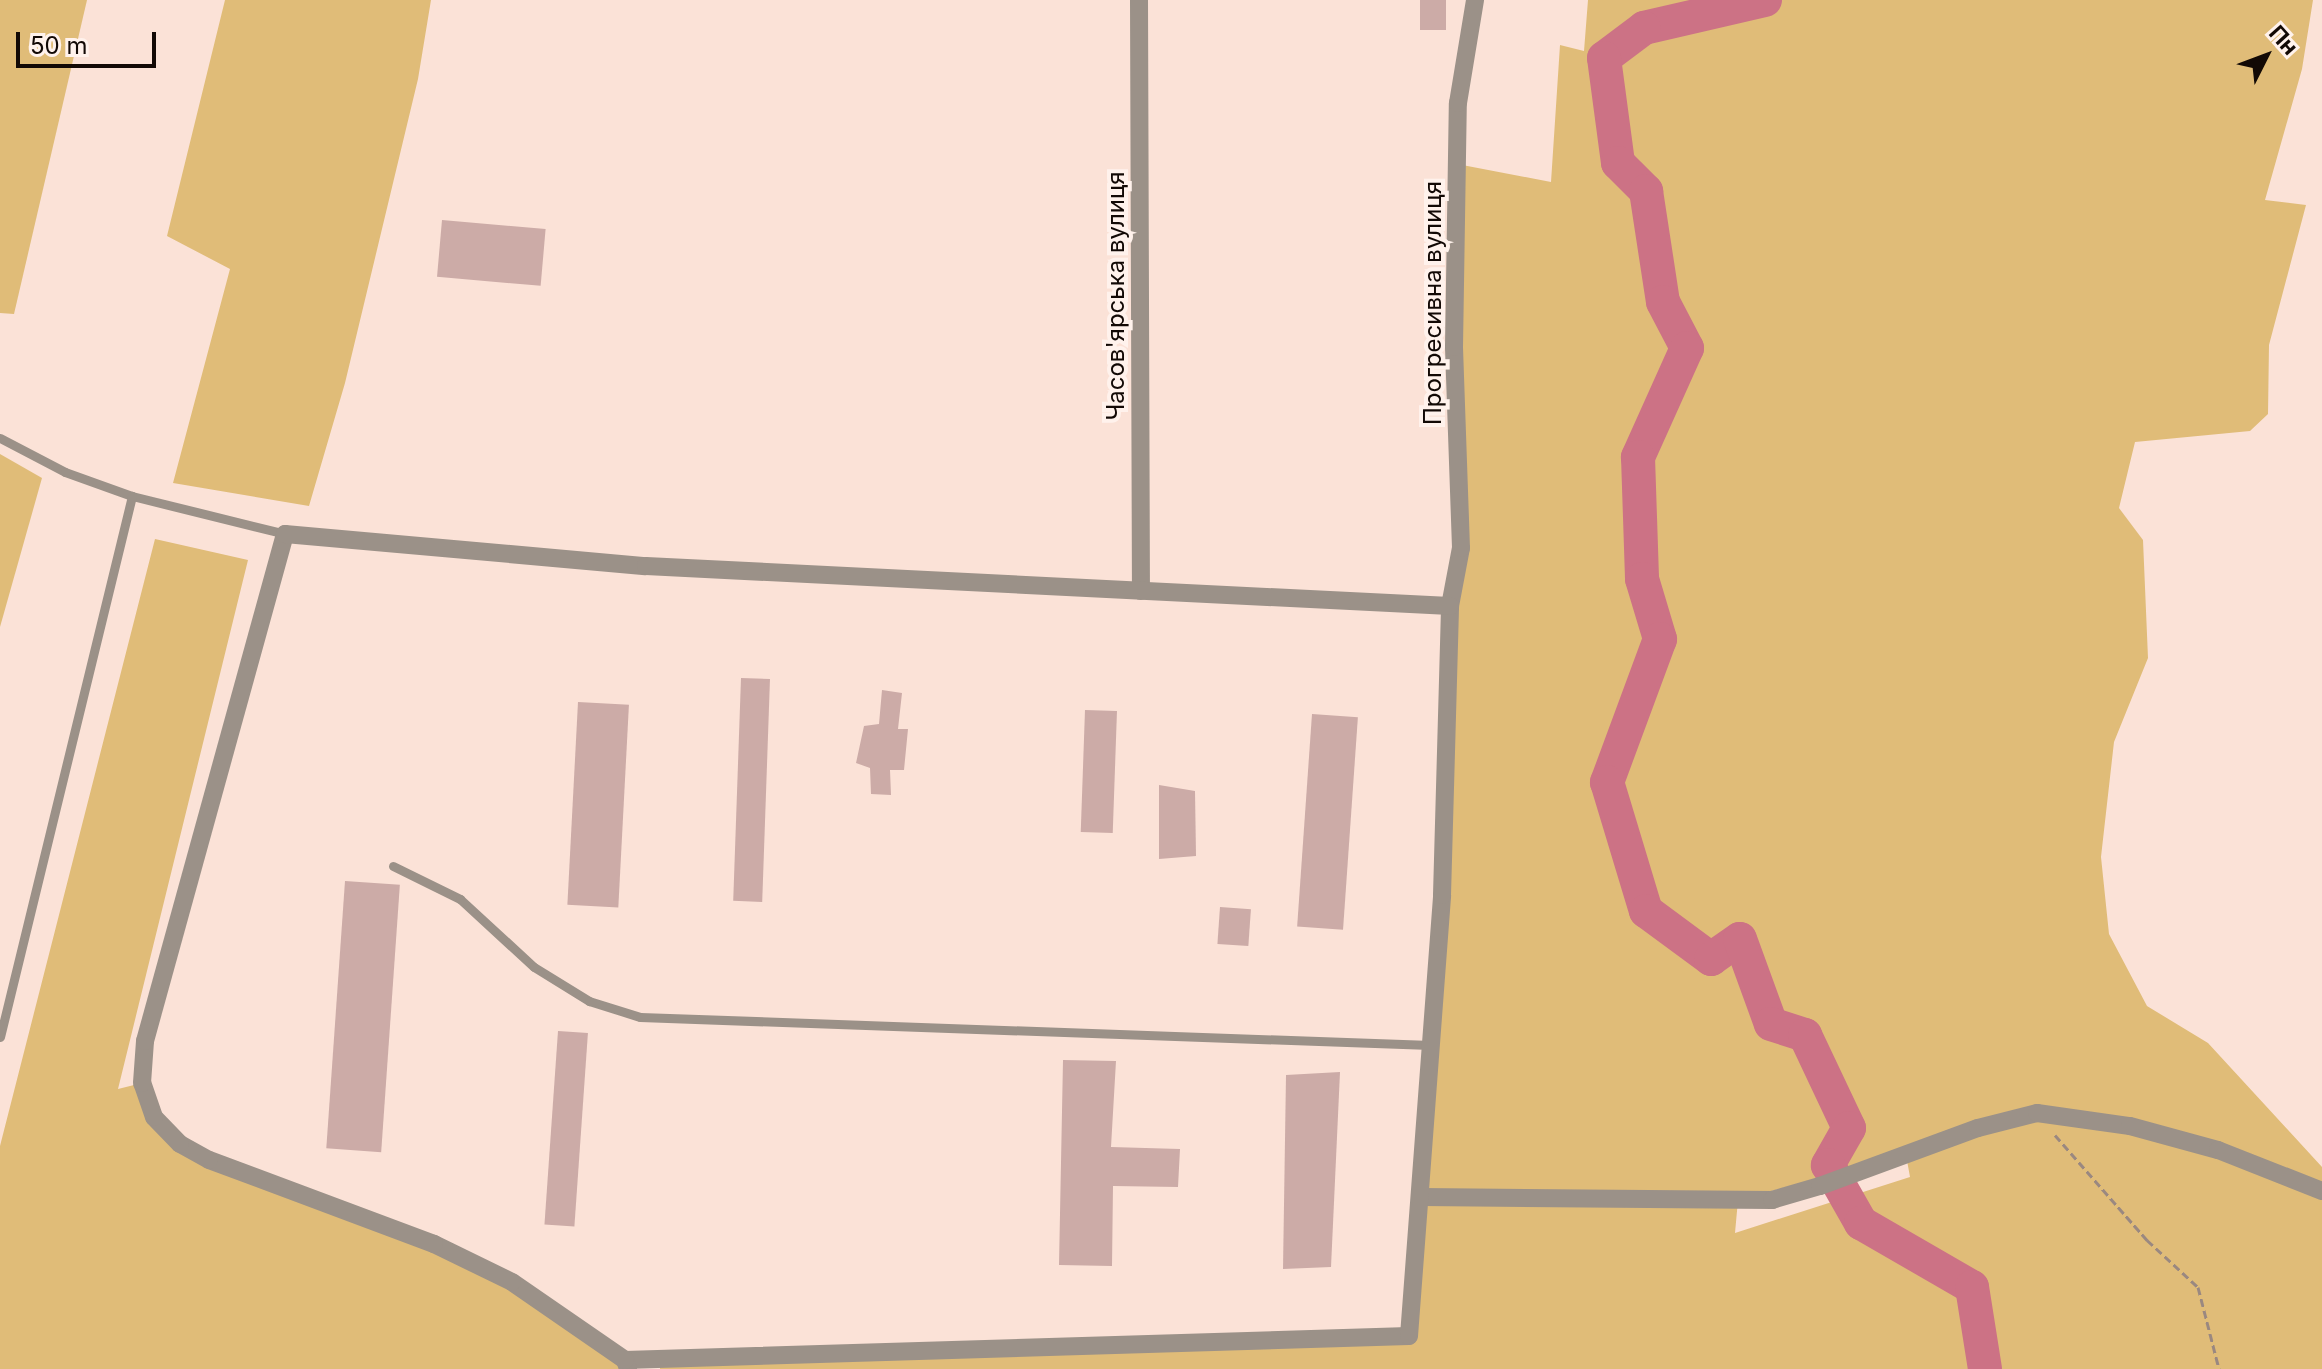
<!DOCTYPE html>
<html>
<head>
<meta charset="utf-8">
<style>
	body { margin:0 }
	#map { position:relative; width:2322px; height:1369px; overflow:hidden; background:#fbe2d7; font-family:Inter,sans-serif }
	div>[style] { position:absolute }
	.green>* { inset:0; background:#e0bc78 }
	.river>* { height:34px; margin:-17px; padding:0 17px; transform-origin:17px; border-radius:17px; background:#cc7285 }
	.building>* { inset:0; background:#ccaba7; transform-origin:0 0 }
	.path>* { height:3px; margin-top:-1.5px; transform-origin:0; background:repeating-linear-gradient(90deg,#9a8880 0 8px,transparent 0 12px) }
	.service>* { height:9px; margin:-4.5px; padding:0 4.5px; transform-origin:4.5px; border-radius:4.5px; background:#9b9188 }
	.minor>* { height:18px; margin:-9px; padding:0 9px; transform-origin:9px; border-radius:9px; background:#9b9188 }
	span { translate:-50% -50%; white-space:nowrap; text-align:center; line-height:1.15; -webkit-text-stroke:8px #fff2ec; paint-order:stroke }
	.street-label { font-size:24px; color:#120905 }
	.north { position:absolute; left:2226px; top:16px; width:80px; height:80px; -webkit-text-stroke:6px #fff2ec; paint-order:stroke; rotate:48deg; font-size:22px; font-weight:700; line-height:32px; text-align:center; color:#120905 }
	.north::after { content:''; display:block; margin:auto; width:28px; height:36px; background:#120905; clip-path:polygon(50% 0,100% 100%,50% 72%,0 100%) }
	.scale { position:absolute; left:16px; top:32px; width:140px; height:36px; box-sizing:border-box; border:4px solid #120905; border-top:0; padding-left:10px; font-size:24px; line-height:28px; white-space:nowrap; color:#120905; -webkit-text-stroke:6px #fff2ec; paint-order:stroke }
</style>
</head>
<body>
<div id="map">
	<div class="green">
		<div style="clip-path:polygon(0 0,87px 0,14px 314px,0 313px)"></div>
		<div style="clip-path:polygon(225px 0,431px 0,418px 79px,345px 383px,309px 506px,173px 483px,230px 269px,167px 236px)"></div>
		<div style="clip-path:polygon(evenodd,1588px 0,2313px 0,2302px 69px,2265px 200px,2306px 205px,2269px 345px,2268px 414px,2250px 431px,2135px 442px,2119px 508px,2143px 540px,2148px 658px,2114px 742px,2101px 857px,2109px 934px,2147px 1006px,2208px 1043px,2322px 1167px,2322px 1369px,660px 1369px,660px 1366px,1409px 1336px,1461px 548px,1457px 164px,1551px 182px,1560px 45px,1584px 51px,1588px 0,1906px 1155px,1910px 1177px,1735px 1233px,1738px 1200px,1906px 1155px)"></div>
		<div style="clip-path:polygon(0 454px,42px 478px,0 627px)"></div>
		<div style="clip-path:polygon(155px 539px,248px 560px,118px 1089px,142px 1083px,180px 1144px,511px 1282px,628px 1369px,0 1369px,0 1146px)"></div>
	</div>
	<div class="river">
		<div style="left:1765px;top:0;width:124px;rotate:167deg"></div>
		<div style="left:1644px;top:28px;width:50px;rotate:143.1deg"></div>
		<div style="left:1604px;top:58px;width:106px;rotate:82.4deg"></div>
		<div style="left:1618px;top:163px;width:40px;rotate:45deg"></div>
		<div style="left:1646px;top:191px;width:112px;rotate:81.3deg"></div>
		<div style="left:1663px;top:302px;width:52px;rotate:62.4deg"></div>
		<div style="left:1687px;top:348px;width:120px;rotate:114.2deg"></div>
		<div style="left:1638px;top:457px;width:122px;rotate:88.1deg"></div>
		<div style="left:1642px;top:579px;width:63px;rotate:73.3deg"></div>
		<div style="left:1660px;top:639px;width:153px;rotate:110.3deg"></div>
		<div style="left:1607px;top:782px;width:135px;rotate:73.2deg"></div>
		<div style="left:1646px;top:911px;width:81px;rotate:36.4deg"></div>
		<div style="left:1711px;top:959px;width:35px;rotate:-35deg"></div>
		<div style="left:1740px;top:939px;width:90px;rotate:70deg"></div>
		<div style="left:1771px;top:1024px;width:36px;rotate:18deg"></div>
		<div style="left:1805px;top:1035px;width:103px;rotate:64.7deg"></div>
		<div style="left:1849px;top:1128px;width:43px;rotate:119.6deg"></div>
		<div style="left:1828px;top:1165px;width:67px;rotate:60.4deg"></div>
		<div style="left:1861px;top:1223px;width:128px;rotate:30deg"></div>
		<div style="left:1972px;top:1287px;width:83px;rotate:81deg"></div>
	</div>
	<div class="building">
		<div style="left:1420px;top:0;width:26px;height:30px"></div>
		<div style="left:442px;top:220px;width:104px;height:57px;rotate:5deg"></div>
		<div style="left:741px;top:678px;width:29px;height:223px;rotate:2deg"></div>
		<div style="clip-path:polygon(882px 690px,902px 693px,898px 729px,908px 729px,904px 770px,890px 770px,891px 795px,871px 794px,870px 768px,856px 763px,864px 726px,879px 724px)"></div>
		<div style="left:578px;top:702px;width:51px;height:203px;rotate:3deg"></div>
		<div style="left:1085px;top:710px;width:32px;height:122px;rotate:2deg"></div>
		<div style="left:1312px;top:714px;width:46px;height:213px;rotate:4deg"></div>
		<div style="clip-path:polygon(1159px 785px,1195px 791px,1196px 856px,1159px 859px)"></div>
		<div style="left:345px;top:881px;width:55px;height:268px;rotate:4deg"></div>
		<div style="left:1220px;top:907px;width:31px;height:37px;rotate:4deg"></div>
		<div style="left:558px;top:1031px;width:30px;height:194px;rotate:4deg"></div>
		<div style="clip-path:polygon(1063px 1060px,1116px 1061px,1111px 1147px,1180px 1149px,1178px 1187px,1113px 1186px,1112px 1266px,1059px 1265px)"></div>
		<div style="clip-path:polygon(1340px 1072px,1331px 1267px,1283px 1269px,1286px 1075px)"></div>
	</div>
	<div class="path">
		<div style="left:2055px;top:1135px;width:140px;rotate:48.8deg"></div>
		<div style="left:2147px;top:1240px;width:69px;rotate:42.7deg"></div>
		<div style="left:2198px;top:1287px;width:85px;rotate:75.6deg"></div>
	</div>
	<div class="service">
		<div style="left:0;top:438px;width:73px;rotate:27.6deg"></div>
		<div style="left:65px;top:472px;width:71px;rotate:19.7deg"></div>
		<div style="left:132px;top:496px;width:158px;rotate:13.9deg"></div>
		<div style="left:393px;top:866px;width:75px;rotate:26.2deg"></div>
		<div style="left:460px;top:899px;width:100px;rotate:42.6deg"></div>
		<div style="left:534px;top:967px;width:65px;rotate:31.7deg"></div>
		<div style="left:589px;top:1001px;width:53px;rotate:17.4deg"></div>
		<div style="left:640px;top:1017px;width:791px;rotate:2.03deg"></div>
		<div style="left:0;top:1037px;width:557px;rotate:-76.29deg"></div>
	</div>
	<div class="minor">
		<div style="left:1139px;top:0;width:591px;rotate:89.81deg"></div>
		<div style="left:1422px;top:1197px;width:350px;rotate:0.5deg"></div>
		<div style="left:1772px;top:1200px;width:50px;rotate:-16.3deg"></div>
		<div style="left:1820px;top:1186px;width:168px;rotate:-20.2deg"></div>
		<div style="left:1978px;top:1128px;width:61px;rotate:-14.3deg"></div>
		<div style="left:2037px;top:1113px;width:94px;rotate:8deg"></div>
		<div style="left:2130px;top:1126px;width:91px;rotate:15.3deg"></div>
		<div style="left:2218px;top:1150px;width:112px;rotate:21.5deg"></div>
		<div style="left:625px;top:1360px;width:784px;rotate:-1.75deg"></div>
		<div style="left:1409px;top:1336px;width:442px;rotate:-85.7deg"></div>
		<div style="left:1442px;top:895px;width:289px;rotate:-88.4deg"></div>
		<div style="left:1450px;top:606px;width:59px;rotate:-79.3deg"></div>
		<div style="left:1461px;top:548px;width:201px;rotate:-92deg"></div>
		<div style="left:1454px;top:347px;width:244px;rotate:-89.1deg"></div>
		<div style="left:1458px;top:103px;width:104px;rotate:-80.6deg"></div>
		<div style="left:628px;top:1369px;width:9px;rotate:-108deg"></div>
		<div style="left:625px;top:1360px;width:137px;rotate:-145.4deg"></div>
		<div style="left:512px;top:1282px;width:87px;rotate:-154deg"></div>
		<div style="left:434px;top:1244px;width:240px;rotate:-159.5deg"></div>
		<div style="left:209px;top:1160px;width:33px;rotate:-151deg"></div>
		<div style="left:180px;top:1144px;width:37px;rotate:-134deg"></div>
		<div style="left:154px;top:1117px;width:36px;rotate:-109deg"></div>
		<div style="left:142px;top:1083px;width:42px;rotate:-85.9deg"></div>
		<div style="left:145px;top:1041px;width:526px;rotate:-74.56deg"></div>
		<div style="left:285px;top:534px;width:362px;rotate:5.1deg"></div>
		<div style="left:646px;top:566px;width:805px;rotate:2.85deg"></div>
	</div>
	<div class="street-label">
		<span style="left:1116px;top:296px;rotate:-90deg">Часов'ярська вулиця</span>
		<span style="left:1433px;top:303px;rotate:-90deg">Прогресивна вулиця</span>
	</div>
	<div class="north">Пн</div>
	<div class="scale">50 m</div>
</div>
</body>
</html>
